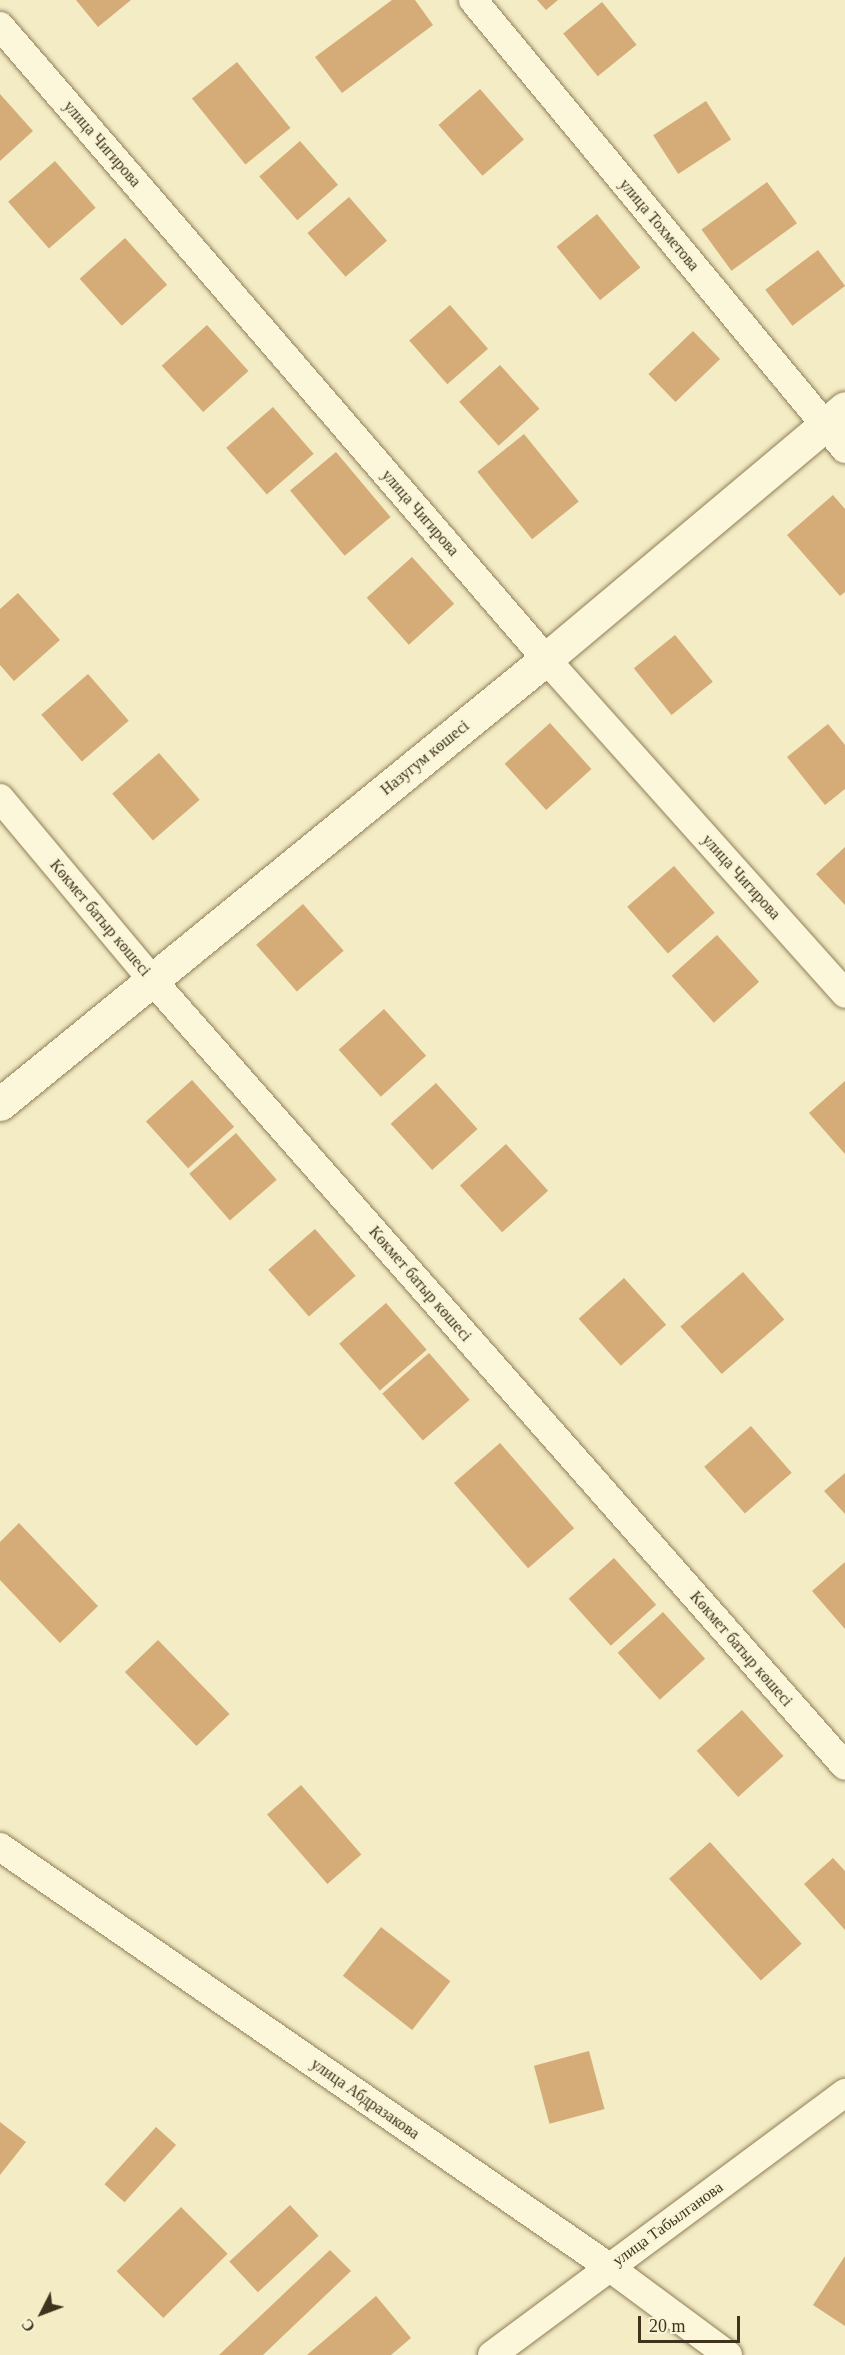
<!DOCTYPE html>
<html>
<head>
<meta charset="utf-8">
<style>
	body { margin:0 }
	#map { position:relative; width:845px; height:2355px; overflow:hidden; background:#f3ecc5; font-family:"Times New Roman",serif }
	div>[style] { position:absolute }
	.building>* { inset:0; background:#d5ac77; transform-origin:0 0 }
	.roads { filter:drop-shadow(0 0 2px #907f58) drop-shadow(0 0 2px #907f58) }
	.street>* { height:28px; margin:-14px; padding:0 14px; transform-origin:14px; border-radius:14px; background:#fcf7da }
	.secondary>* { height:33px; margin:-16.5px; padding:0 16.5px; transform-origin:16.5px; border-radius:16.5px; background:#fcf7da }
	span { translate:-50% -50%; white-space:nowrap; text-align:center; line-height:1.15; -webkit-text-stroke:4.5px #f9f4d5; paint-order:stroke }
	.street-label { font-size:16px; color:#3f331e }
	.north { position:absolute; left:12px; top:2283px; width:60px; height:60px; -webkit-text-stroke:4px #f9f4d5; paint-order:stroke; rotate:228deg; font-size:16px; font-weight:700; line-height:24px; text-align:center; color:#3f331e }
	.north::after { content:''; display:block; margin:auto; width:21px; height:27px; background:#3f331e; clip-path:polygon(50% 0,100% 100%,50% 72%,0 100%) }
	.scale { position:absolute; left:638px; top:2316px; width:102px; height:27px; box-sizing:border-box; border:3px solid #3f331e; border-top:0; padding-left:8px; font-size:18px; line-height:21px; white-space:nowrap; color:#3f331e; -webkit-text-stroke:4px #f9f4d5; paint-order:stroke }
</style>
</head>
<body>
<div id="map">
	<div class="building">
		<div style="clip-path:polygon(76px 0,131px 0,98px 27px)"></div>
		<div style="clip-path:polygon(392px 0,415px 0,433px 25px,342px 93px,315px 57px)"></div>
		<div style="clip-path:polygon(537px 0,558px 0,546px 10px)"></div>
		<div style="left:602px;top:2px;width:55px;height:50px;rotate:51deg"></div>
		<div style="left:237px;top:62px;width:85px;height:58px;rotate:51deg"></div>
		<div style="left:480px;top:89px;width:67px;height:55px;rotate:49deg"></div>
		<div style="clip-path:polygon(0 94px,33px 131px,0 161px)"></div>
		<div style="left:706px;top:101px;width:46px;height:63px;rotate:57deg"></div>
		<div style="left:300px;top:141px;width:58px;height:54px;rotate:49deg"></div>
		<div style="left:55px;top:161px;width:62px;height:62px;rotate:49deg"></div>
		<div style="left:767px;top:182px;width:51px;height:81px;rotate:54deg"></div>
		<div style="left:349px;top:197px;width:58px;height:55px;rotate:49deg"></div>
		<div style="left:597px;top:214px;width:69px;height:52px;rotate:51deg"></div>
		<div style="left:125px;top:238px;width:63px;height:61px;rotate:48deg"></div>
		<div style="left:818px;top:250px;width:45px;height:66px;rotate:53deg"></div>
		<div style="left:450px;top:305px;width:58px;height:54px;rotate:49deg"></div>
		<div style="left:207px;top:325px;width:62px;height:61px;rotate:48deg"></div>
		<div style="left:693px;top:331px;width:39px;height:62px;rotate:46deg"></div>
		<div style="left:500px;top:365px;width:59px;height:55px;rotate:48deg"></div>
		<div style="left:273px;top:407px;width:62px;height:62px;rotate:49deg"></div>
		<div style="left:524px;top:434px;width:87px;height:60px;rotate:51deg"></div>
		<div style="left:336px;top:452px;width:85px;height:60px;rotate:50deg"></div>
		<div style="clip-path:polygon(833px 495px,845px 509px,845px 592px,840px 596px,787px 535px)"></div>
		<div style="left:412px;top:557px;width:63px;height:61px;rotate:48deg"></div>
		<div style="clip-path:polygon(18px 593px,60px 640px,14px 681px,0 665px,0 609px)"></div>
		<div style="left:675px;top:635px;width:60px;height:53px;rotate:51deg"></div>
		<div style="left:88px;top:674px;width:62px;height:62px;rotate:49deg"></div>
		<div style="left:550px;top:723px;width:62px;height:61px;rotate:48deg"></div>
		<div style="clip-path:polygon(828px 724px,845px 745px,845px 789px,825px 805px,787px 757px)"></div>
		<div style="left:159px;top:753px;width:62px;height:62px;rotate:49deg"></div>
		<div style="clip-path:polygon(845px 847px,845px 905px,816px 874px)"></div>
		<div style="left:674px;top:866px;width:62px;height:62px;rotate:49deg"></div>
		<div style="left:303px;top:904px;width:62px;height:62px;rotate:49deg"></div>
		<div style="left:717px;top:935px;width:63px;height:61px;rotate:48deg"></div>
		<div style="left:384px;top:1009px;width:63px;height:61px;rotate:48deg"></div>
		<div style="left:192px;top:1080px;width:63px;height:62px;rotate:48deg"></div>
		<div style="clip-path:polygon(845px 1081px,845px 1154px,809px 1113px)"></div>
		<div style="left:436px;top:1083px;width:62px;height:61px;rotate:48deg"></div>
		<div style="left:236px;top:1133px;width:62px;height:62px;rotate:49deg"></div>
		<div style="left:506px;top:1144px;width:63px;height:62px;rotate:48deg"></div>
		<div style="left:315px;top:1229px;width:62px;height:62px;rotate:49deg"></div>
		<div style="left:743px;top:1272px;width:63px;height:83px;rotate:49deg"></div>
		<div style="left:624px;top:1278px;width:63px;height:61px;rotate:48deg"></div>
		<div style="left:386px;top:1303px;width:62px;height:62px;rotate:49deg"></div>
		<div style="left:429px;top:1353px;width:62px;height:62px;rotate:49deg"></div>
		<div style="left:751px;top:1426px;width:62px;height:62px;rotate:49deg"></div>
		<div style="left:500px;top:1443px;width:113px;height:61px;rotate:49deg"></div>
		<div style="clip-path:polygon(845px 1473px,845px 1514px,824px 1491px)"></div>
		<div style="clip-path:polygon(19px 1523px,98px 1606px,60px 1643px,0 1580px,0 1542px)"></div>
		<div style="left:614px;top:1558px;width:63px;height:61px;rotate:48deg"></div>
		<div style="clip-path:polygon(845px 1562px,845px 1629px,812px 1591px)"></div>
		<div style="left:663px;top:1612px;width:63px;height:61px;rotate:48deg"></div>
		<div style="left:158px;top:1640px;width:103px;height:46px;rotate:46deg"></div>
		<div style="left:742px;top:1710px;width:62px;height:61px;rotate:48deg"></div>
		<div style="left:301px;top:1785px;width:92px;height:45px;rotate:49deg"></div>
		<div style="left:710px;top:1842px;width:137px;height:55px;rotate:48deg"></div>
		<div style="clip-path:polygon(833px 1858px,845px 1871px,845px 1930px,804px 1884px)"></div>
		<div style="left:381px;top:1927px;width:88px;height:62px;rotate:38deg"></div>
		<div style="left:589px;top:2051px;width:60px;height:57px;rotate:75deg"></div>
		<div style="clip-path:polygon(0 2122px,26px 2142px,0 2175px)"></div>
		<div style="left:156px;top:2127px;width:27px;height:77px;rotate:42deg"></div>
		<div style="left:290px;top:2205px;width:42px;height:83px;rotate:47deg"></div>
		<div style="left:181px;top:2207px;width:66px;height:91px;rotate:45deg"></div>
		<div style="clip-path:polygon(330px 2250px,351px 2271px,263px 2355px,219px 2355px)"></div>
		<div style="clip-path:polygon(845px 2256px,845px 2326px,813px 2305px)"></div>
		<div style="clip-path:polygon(376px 2296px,411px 2338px,391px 2355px,307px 2355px)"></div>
	</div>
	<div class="roads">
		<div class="street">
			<div style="left:473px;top:0;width:583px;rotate:50.36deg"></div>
			<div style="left:0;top:26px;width:836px;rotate:49.22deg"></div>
			<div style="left:546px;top:659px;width:449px;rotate:48.2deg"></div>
			<div style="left:0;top:798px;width:239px;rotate:50.1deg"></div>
			<div style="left:153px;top:981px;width:1046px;rotate:48.6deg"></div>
			<div style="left:0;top:1847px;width:740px;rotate:34.59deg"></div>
			<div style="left:609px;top:2267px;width:148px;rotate:36.5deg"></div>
			<div style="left:492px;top:2355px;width:440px;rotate:-36.6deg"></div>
		</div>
		<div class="secondary">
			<div style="left:0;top:1104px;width:704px;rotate:-39.18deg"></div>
			<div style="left:546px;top:659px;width:390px;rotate:-40deg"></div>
		</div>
	</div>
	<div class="street-label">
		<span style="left:102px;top:144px;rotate:49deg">улица Чигирова</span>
		<span style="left:659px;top:225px;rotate:50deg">улица Тохметова</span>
		<span style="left:420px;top:513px;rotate:49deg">улица Чигирова</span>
		<span style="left:425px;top:758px;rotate:-39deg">Назугум көшесі</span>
		<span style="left:741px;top:877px;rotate:48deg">улица Чигирова</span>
		<span style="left:100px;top:918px;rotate:50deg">Көкмет батыр көшесі</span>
		<span style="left:420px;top:1284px;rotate:49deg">Көкмет батыр көшесі</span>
		<span style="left:741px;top:1649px;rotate:49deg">Көкмет батыр көшесі</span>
		<span style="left:365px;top:2099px;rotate:35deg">улица Абдразакова</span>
		<span style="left:668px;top:2224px;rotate:-36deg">улица Табылганова</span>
	</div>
	<div class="north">С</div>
	<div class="scale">20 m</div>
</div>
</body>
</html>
